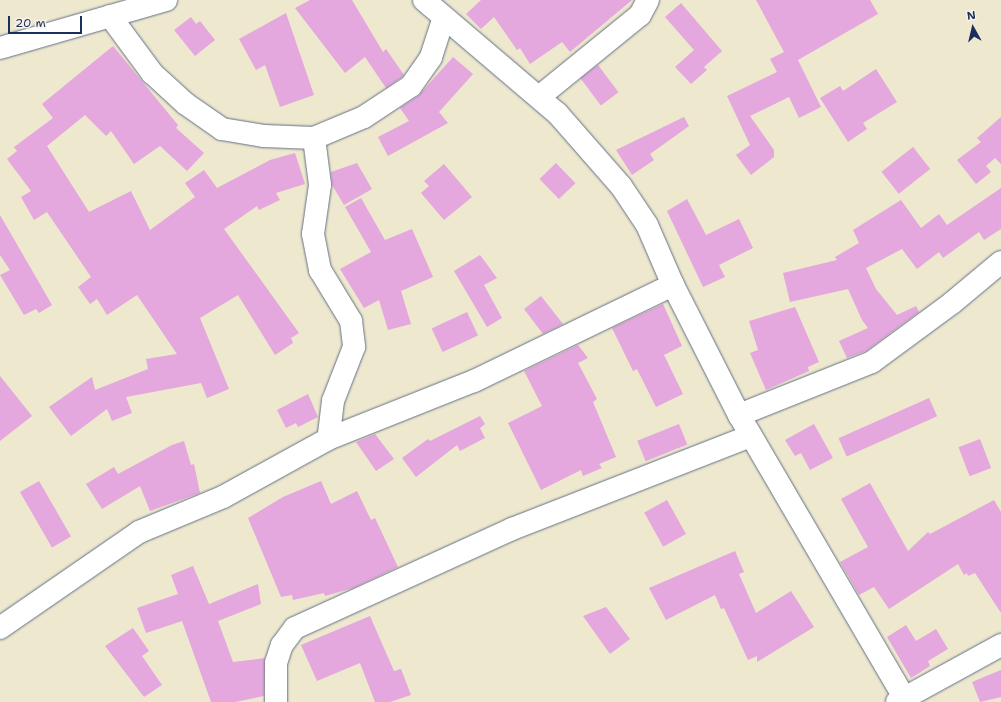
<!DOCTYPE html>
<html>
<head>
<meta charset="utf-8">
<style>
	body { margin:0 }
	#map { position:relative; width:1001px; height:702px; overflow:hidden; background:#ede8ce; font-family:"Shantell Sans",sans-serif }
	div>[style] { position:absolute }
	.building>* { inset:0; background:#e4a7de; transform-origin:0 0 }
	.roads { filter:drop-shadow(0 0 1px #647085) drop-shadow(0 0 1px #647085) }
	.minor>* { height:22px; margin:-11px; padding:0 11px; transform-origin:11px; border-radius:11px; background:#fff }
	span { translate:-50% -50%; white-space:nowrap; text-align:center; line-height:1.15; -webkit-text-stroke:3.5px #f7f3e8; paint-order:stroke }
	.north { position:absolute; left:953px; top:8px; width:40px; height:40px; -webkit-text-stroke:3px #f7f3e8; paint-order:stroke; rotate:352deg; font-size:11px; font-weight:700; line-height:16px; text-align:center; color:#1b2f5e }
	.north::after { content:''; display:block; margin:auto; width:14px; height:18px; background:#1b2f5e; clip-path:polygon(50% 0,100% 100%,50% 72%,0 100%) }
	.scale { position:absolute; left:8px; top:16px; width:74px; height:18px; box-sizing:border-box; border:2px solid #1b2f5e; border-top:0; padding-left:5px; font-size:12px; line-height:14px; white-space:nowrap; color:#1b2f5e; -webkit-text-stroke:3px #f7f3e8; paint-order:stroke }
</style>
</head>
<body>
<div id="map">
	<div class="building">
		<div style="clip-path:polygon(310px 0,352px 0,383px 52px,386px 49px,404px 75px,402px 77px,386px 88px,365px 57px,345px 73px,295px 8px)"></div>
		<div style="clip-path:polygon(481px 0,632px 0,570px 52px,562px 42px,530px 64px,520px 48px,517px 50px,494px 17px,481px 29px,466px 14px)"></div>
		<div style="clip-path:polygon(756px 0,870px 0,878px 14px,798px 60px,821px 107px,799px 118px,789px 97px,750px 116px,774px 150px,774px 157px,751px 175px,736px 155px,750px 145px,727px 96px,777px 72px,770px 59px,784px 52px)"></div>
		<div style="clip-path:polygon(681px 3px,722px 51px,704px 67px,707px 70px,691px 84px,675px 67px,694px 50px,665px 17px)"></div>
		<div style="clip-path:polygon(286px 13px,314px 95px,280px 107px,265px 65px,256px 70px,239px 39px)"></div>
		<div style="clip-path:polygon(191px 17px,196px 24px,200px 21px,215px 40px,195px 56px,174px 30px)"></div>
		<div style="clip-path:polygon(113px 46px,178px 125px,176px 128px,204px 153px,187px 171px,160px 146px,134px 164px,111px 131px,106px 136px,85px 115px,47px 146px,89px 212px,131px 191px,150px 230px,195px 197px,185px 183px,204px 170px,217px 188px,270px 160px,295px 153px,305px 184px,276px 193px,280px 200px,259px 210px,257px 206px,224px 229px,299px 333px,291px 338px,293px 343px,275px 355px,238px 295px,200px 318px,229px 389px,207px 398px,201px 383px,126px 397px,132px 413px,112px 421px,107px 409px,71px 436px,49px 407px,92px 377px,95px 390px,148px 369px,146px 359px,177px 354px,137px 295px,107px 315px,97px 299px,90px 304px,78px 287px,91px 277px,47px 212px,34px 220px,21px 197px,31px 191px,7px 159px,17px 151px,14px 147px,53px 118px,42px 104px)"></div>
		<div style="clip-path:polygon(453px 57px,473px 74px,439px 112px,448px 123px,388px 156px,378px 137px,409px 121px,400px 108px,418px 96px)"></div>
		<div style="left:598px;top:65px;width:34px;height:22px;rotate:53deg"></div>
		<div style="clip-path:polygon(876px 69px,897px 102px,863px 123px,867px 129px,848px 142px,820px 98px,840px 86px,843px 91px)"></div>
		<div style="clip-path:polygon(684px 117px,689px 126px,650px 154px,654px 160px,632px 175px,616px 150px)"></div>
		<div style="clip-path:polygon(1001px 117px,1001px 164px,995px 158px,986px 166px,991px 172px,976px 184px,957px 160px,981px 142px,977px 138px)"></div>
		<div style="left:913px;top:147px;width:28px;height:40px;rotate:52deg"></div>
		<div style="clip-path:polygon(357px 163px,372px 189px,344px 205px,332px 185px,331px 172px)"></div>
		<div style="left:556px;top:163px;width:28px;height:23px;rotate:46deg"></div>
		<div style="clip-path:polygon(444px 164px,472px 197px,444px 220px,421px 193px,429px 186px,424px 181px)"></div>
		<div style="clip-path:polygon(1001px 188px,1001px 229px,984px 240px,979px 232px,943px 258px,939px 252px,917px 269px,902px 249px,866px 268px,876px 289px,897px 315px,916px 306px,919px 312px,866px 351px,847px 358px,839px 341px,868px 328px,862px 320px,848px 289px,790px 302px,783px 273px,837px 260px,835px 257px,859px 243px,853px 230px,901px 200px,921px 228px,939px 214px,947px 225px)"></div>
		<div style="clip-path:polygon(361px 198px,385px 240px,412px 229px,433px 277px,401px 291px,411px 324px,388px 330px,379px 300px,364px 308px,340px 269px,371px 252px,345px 207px)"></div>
		<div style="clip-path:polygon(687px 199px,706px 235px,739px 219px,753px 248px,719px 265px,725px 277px,703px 287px,667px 211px)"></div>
		<div style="clip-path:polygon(0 215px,52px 305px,39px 313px,36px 309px,24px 315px,0 275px,10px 270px,0 255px)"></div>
		<div style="clip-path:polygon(480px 255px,497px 278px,484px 285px,502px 318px,487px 327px,454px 271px)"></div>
		<div style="clip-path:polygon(541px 296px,563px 324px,543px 334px,524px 309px)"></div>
		<div style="clip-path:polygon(663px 304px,682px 346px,664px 355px,683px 394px,656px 407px,637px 369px,633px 371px,612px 328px)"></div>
		<div style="clip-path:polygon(795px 307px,819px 362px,808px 367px,809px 371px,766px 390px,750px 353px,758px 350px,749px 321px)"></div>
		<div style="left:467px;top:312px;width:26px;height:39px;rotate:65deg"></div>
		<div style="clip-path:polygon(578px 345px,588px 358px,578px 363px,597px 399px,593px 402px,616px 457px,599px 464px,602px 468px,583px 476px,581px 470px,541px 490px,508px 423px,542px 406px,524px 371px)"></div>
		<div style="clip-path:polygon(0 376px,32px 416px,0 441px)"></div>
		<div style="clip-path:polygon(308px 394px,318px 417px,298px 427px,296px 423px,286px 428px,277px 410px)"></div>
		<div style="left:929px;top:398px;width:20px;height:99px;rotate:66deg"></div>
		<div style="clip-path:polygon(480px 416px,485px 424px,480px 428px,485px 438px,460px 451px,457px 445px,416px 477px,402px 458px,428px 439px,430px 441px)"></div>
		<div style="left:679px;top:424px;width:22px;height:45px;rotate:68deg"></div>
		<div style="clip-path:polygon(814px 424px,833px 458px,810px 470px,801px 453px,795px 456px,785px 440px)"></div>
		<div style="clip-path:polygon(375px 434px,394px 459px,376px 471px,356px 442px)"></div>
		<div style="left:980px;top:439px;width:31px;height:23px;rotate:69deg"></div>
		<div style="clip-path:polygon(184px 441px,191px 465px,194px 464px,200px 493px,150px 511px,140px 486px,102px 509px,86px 484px,114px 467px,118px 474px,172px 445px)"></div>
		<div style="left:39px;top:481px;width:64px;height:22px;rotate:60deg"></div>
		<div style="clip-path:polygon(321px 481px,331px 504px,357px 491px,371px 520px,375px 518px,398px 567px,353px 588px,325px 596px,324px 593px,293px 600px,292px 595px,281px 597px,248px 518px,283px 497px)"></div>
		<div style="clip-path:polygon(870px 483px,908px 551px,928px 532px,930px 534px,994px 500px,1001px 512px,1001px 613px,975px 573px,968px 576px,967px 573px,964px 575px,958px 564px,889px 609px,874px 587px,859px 595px,840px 562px,868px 547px,841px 499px)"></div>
		<div style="left:667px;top:500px;width:39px;height:26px;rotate:61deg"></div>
		<div style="clip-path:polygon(735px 551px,744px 572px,739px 574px,756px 613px,791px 591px,814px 627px,757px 662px,757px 656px,748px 660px,724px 608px,721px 609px,715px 595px,666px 620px,649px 588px)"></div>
		<div style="clip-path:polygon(193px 566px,209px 604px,258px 584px,261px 604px,218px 621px,233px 662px,265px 658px,264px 696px,235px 702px,211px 702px,182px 621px,146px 633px,137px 608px,178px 594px,171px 575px)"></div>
		<div style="clip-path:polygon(606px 607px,630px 639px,610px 654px,583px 616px)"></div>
		<div style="clip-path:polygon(370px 616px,394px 671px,401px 669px,411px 695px,390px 702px,375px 702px,360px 663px,317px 681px,301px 645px)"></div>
		<div style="clip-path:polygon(906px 625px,916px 641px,936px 629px,948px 649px,928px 661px,930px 666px,911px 678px,887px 637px)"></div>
		<div style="clip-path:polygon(133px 628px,149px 651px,142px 656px,162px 685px,144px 697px,105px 646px)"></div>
		<div style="clip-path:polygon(1001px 670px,1001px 697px,980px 702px,972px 682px)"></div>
	</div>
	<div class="roads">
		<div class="minor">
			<div style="left:424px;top:0;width:175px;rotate:40.4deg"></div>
			<div style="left:557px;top:113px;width:97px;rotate:48.8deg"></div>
			<div style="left:621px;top:186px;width:47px;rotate:56.3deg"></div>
			<div style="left:647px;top:225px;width:65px;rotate:66.6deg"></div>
			<div style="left:673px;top:285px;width:146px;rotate:63.1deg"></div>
			<div style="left:739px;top:415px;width:333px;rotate:59.7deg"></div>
			<div style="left:110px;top:16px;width:71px;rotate:53.6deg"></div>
			<div style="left:152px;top:73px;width:46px;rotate:42.4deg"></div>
			<div style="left:186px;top:104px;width:44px;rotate:34.8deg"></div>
			<div style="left:222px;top:129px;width:43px;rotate:9.5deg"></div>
			<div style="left:264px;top:136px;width:50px;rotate:2.3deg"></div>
			<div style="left:314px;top:138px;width:54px;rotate:-22.8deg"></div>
			<div style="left:364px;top:117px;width:56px;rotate:-33.4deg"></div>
			<div style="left:411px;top:86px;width:35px;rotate:-55deg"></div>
			<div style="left:431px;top:57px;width:40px;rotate:-72deg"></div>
			<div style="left:0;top:48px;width:173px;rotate:-16.1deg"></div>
			<div style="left:539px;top:97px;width:130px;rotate:-39.1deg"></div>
			<div style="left:640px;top:15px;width:17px;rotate:-62deg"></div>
			<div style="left:314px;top:138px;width:47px;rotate:82.7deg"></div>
			<div style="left:320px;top:185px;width:49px;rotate:98.1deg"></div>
			<div style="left:313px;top:234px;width:37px;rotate:79deg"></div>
			<div style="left:320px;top:270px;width:60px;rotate:58.7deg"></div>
			<div style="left:351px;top:321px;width:26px;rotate:83deg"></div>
			<div style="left:354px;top:347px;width:58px;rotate:111.3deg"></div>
			<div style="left:333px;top:401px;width:38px;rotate:97deg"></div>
			<div style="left:739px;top:415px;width:143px;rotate:-21.7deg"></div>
			<div style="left:872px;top:362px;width:99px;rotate:-36.4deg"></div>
			<div style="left:952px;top:303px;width:64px;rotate:-39.9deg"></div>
			<div style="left:0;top:628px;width:169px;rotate:-34.6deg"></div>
			<div style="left:139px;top:532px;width:91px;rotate:-22.6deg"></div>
			<div style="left:223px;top:497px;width:120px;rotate:-28.9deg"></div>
			<div style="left:328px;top:439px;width:157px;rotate:-21.7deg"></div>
			<div style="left:474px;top:381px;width:221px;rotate:-25.8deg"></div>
			<div style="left:276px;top:702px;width:39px;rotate:-90deg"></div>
			<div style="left:276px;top:663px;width:19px;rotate:-72deg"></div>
			<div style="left:282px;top:645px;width:21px;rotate:-53deg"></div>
			<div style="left:295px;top:628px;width:239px;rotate:-24.5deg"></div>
			<div style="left:512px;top:529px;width:256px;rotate:-21.3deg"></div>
			<div style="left:897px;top:702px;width:119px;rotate:-28.7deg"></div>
		</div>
	</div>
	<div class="north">N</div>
	<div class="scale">20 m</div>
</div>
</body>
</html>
